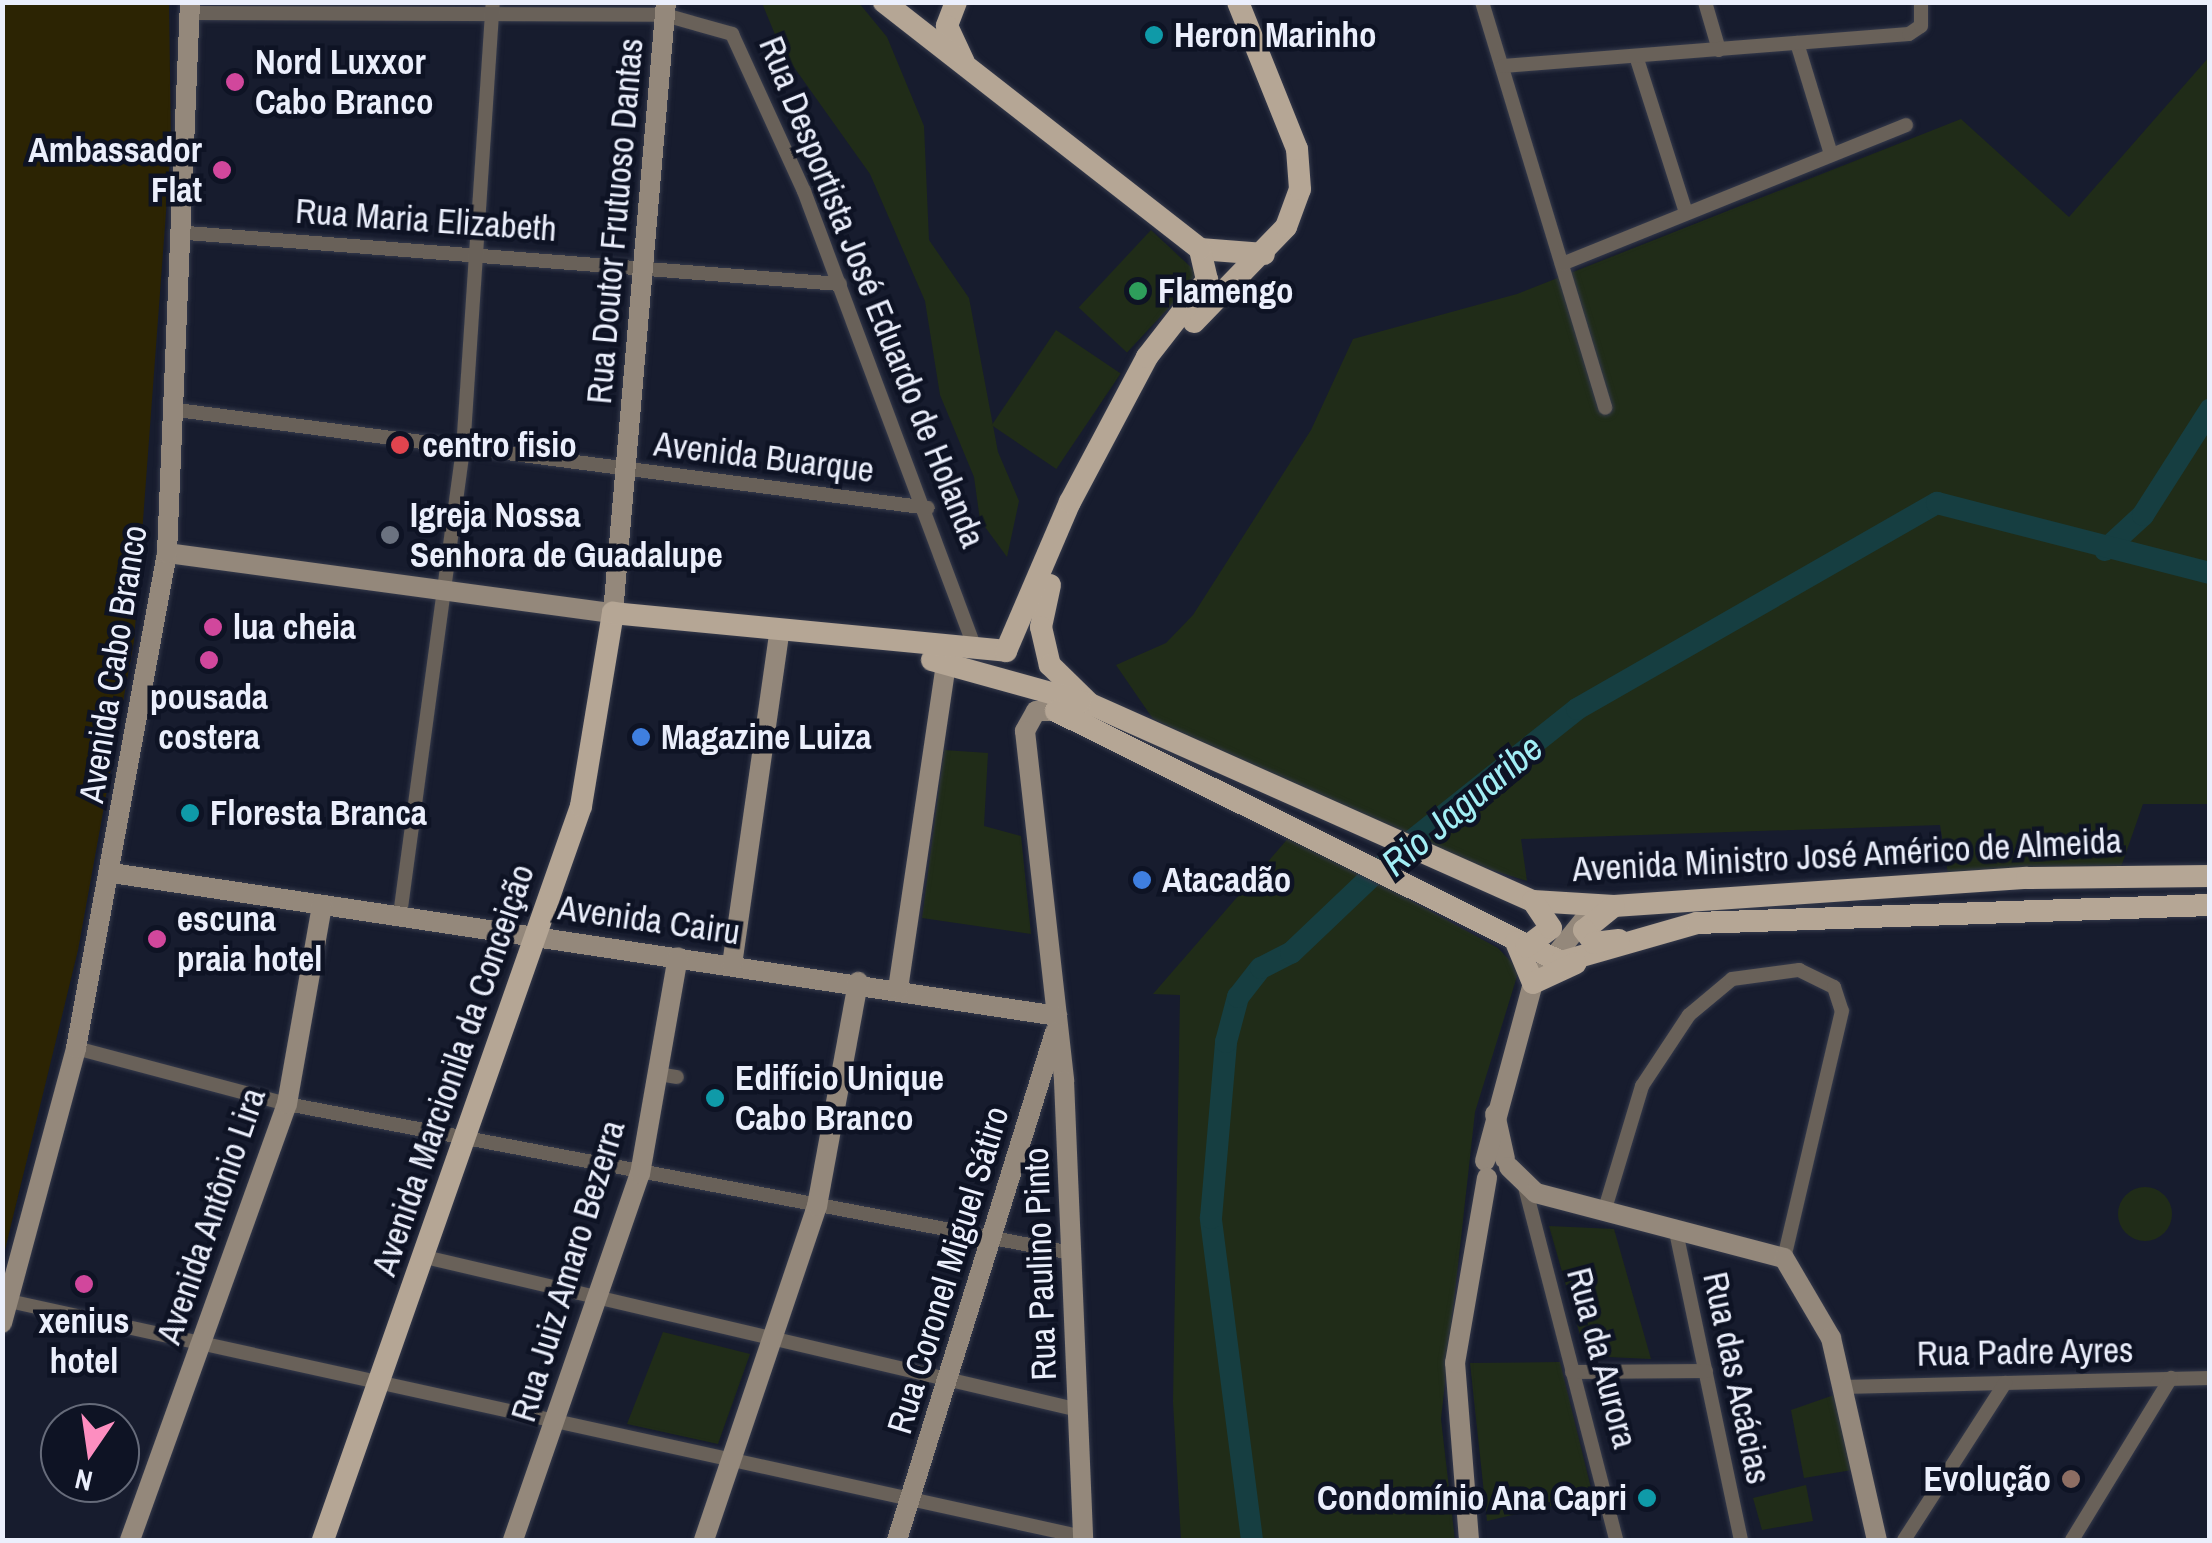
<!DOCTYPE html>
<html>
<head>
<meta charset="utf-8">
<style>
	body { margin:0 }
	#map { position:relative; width:2212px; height:1543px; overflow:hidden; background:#171c2e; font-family:"Archivo Narrow",sans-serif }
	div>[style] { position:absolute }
	.green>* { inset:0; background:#202c18; transform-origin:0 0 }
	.round { border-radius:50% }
	.sand>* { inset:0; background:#2c2403 }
	.river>* { height:22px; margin:-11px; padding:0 11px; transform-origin:11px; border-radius:11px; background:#163e41 }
	.roads { filter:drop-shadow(0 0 2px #353a4b) drop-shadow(0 0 2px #353a4b) }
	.street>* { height:14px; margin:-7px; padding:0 7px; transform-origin:7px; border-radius:7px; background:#696159 }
	.secondary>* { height:20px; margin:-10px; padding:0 10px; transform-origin:10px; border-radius:10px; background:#94887b }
	.primary>* { height:22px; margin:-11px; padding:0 11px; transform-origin:11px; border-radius:11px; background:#b5a695 }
	.dots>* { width:28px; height:28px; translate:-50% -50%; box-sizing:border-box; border:5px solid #0e1324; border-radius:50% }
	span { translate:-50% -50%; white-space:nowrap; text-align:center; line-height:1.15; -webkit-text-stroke:9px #0e1324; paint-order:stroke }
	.poi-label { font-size:35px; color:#ebeffc; font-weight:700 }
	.left { translate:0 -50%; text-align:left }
	.right { translate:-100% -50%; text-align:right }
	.street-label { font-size:35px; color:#ebeffc }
	.water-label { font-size:38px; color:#a2eef5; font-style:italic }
	.frame { position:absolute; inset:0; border:5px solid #ebeffc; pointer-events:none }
	.north { position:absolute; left:40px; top:1403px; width:100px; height:100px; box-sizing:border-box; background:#0e1324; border:2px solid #666b7a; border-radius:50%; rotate:193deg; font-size:28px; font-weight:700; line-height:40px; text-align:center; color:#ebeffc }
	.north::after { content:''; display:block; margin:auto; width:35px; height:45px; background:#fd8ec0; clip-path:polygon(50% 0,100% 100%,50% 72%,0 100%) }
</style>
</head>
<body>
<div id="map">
	<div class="green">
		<div style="clip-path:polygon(762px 3px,859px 3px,887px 37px,924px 126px,929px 240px,969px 298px,998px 452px,1019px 501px,1007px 557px,980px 520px,974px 477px,940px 395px,925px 301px,870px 174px,781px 49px)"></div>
		<div style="clip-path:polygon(2209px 57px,2209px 804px,2143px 804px,2121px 867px,1948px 874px,1940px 825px,1521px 839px,1527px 881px,1439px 853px,1153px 719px,1116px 665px,1166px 643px,1193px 615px,1311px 430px,1353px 339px,1517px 294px,1961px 119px,2069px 217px)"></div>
		<div style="left:1151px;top:230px;width:66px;height:106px;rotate:43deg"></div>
		<div style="left:1056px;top:330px;width:78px;height:115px;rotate:34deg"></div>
		<div style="clip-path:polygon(944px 750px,988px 753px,984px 826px,1021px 836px,1031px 934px,922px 918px)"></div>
		<div style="clip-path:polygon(1291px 835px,1498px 948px,1519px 970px,1475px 1112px,1441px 1419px,1455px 1540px,1181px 1540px,1173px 1402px,1180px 995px,1153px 994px)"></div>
		<div class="round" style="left:2118px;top:1187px;width:54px;height:54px"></div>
		<div style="clip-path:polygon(1549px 1226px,1614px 1229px,1651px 1359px,1586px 1356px)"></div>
		<div style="clip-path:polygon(663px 1332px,750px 1354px,718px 1444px,627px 1424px)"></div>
		<div style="clip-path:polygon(1560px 1362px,1593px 1496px,1487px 1521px,1470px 1363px)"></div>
		<div style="clip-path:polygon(1837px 1394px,1858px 1469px,1804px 1478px,1791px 1410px)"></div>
		<div style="clip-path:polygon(1806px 1485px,1813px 1521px,1762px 1530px,1753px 1498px)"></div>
	</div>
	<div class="sand">
		<div style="clip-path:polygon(3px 2px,169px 3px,171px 145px,134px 641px,78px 950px,3px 1258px)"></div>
	</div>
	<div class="river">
		<div style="left:2105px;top:550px;width:52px;rotate:-42.6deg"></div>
		<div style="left:2143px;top:515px;width:125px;rotate:-57.5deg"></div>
		<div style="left:1252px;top:1540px;width:325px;rotate:-97.3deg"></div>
		<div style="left:1211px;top:1218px;width:177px;rotate:-85.1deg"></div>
		<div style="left:1226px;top:1042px;width:47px;rotate:-75.1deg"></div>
		<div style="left:1238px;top:997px;width:37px;rotate:-52deg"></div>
		<div style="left:1261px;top:968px;width:34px;rotate:-27deg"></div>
		<div style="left:1291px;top:953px;width:144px;rotate:-43.6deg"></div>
		<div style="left:1395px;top:854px;width:233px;rotate:-38.5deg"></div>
		<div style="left:1577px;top:709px;width:415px;rotate:-29.8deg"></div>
		<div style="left:1937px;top:503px;width:282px;rotate:14.4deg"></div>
	</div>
	<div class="roads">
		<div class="street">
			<div style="left:1482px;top:2px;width:424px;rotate:73.1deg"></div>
			<div style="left:1705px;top:2px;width:50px;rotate:73.7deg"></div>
			<div style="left:191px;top:13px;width:474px;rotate:0.2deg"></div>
			<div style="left:665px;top:15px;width:70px;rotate:15.8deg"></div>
			<div style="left:732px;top:34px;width:173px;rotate:65.4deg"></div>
			<div style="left:804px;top:191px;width:490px;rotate:69.5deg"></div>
			<div style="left:1797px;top:43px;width:113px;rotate:73deg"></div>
			<div style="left:1636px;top:56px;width:165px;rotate:72.3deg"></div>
			<div style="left:1503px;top:66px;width:407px;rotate:-4.5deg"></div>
			<div style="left:1909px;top:34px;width:14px;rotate:-34deg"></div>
			<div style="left:1921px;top:26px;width:24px;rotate:-90deg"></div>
			<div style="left:187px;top:233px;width:655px;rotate:4.47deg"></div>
			<div style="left:1562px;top:264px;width:371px;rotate:-22deg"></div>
			<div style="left:177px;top:410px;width:757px;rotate:7.43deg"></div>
			<div style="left:400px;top:915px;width:469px;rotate:-82.3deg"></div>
			<div style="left:463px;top:450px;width:449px;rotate:-86.2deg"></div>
			<div style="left:76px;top:1048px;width:218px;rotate:14.9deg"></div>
			<div style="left:287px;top:1104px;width:799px;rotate:10.75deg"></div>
			<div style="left:658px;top:1074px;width:19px;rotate:9deg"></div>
			<div style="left:1525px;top:1187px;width:365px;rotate:75.5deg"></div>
			<div style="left:1604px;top:1212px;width:132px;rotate:-73.2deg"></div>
			<div style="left:1642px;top:1086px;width:85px;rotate:-56.5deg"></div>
			<div style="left:1689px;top:1015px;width:56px;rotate:-39.9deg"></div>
			<div style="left:1732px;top:979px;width:68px;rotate:-7.7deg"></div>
			<div style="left:1799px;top:970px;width:39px;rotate:26deg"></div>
			<div style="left:1834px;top:987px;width:25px;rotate:72deg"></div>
			<div style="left:1842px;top:1011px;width:254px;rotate:103.2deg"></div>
			<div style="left:1675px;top:1227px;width:320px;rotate:78.1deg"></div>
			<div style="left:425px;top:1257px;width:672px;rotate:13.17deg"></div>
			<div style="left:9px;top:1301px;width:1100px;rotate:12.39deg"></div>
			<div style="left:1572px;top:1372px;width:134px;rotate:-0.4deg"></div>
			<div style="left:1843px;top:1387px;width:367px;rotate:-1.4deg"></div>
			<div style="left:1904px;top:1540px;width:187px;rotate:-57.2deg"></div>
			<div style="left:2072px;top:1540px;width:190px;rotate:-58.6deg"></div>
		</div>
		<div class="secondary">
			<div style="left:167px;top:553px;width:450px;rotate:7.7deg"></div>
			<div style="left:613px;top:613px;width:613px;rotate:-85.04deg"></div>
			<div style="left:1056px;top:711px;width:20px;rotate:180deg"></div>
			<div style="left:1036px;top:711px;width:23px;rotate:119deg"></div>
			<div style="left:1025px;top:731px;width:352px;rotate:83.6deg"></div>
			<div style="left:1064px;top:1081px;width:459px;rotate:87.6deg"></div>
			<div style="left:112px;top:873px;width:956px;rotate:8.6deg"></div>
			<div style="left:732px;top:965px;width:335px;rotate:-81.9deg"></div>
			<div style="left:898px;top:989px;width:330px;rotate:-81.6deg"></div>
			<div style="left:1495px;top:1114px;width:46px;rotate:77.5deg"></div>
			<div style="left:1485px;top:1161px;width:184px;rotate:-74.9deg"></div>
			<div style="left:1533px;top:983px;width:92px;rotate:-51.1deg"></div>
			<div style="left:1509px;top:1167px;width:37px;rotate:44deg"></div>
			<div style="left:1536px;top:1193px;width:256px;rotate:14.7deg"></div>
			<div style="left:1784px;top:1258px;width:93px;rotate:59.6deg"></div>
			<div style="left:1831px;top:1338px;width:207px;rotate:77.2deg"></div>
			<div style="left:2px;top:1323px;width:285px;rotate:-74.9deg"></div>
			<div style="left:76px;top:1048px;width:503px;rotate:-79.58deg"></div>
			<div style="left:167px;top:553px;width:551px;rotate:-87.61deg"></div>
			<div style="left:130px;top:1540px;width:463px;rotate:-70.2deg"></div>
			<div style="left:287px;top:1104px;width:202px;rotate:-80deg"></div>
			<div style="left:513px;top:1540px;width:387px;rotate:-70.9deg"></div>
			<div style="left:640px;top:1174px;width:220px;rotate:-80.1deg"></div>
			<div style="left:704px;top:1540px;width:353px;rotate:-71.3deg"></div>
			<div style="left:817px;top:1206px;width:228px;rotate:-79.6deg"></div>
			<div style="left:897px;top:1540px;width:532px;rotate:-72.72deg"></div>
			<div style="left:1469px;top:1540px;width:178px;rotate:-94.5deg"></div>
			<div style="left:1455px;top:1363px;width:188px;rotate:-80.2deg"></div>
		</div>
		<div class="primary">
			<div style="left:956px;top:2px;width:26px;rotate:111deg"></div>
			<div style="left:947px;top:26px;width:40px;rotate:65deg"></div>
			<div style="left:1200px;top:249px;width:64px;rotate:4.5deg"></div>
			<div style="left:1194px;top:322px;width:132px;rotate:-45.9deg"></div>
			<div style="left:1286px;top:227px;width:40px;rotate:-69.8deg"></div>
			<div style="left:1300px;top:189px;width:40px;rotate:-94.3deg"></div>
			<div style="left:1297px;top:149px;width:158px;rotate:-111.9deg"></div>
			<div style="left:1050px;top:585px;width:43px;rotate:102.1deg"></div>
			<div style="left:1041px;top:627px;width:39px;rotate:77deg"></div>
			<div style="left:1050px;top:665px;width:56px;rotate:44.3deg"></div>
			<div style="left:1090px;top:704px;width:485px;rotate:24deg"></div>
			<div style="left:1533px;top:901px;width:81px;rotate:3.5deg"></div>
			<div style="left:1614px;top:906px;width:414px;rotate:-3.9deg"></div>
			<div style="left:2027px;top:878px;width:183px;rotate:-0.6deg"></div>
			<div style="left:932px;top:660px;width:154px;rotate:15.5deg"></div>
			<div style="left:1056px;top:711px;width:564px;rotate:26.43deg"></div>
			<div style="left:1561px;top:962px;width:141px;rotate:-16deg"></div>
			<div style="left:1697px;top:923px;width:513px;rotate:-2.01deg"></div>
			<div style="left:1614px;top:906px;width:38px;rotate:141deg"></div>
			<div style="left:1584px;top:930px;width:16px;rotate:52deg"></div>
			<div style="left:1594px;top:943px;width:25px;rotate:-7deg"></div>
			<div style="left:1516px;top:942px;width:44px;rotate:67.5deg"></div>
			<div style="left:1533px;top:983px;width:47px;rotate:-24.9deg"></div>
			<div style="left:1526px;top:947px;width:31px;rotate:-37deg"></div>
			<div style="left:1551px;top:928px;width:32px;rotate:-124deg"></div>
			<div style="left:323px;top:1540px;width:778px;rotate:-70.63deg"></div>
			<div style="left:581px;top:806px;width:196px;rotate:-80.6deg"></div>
			<div style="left:613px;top:613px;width:395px;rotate:5.5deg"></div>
			<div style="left:1006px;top:651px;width:162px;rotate:-66.8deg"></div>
			<div style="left:1070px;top:502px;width:164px;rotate:-62deg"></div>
			<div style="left:1147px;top:357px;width:98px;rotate:-52.1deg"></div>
			<div style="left:1207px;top:280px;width:32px;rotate:-103deg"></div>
			<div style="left:1200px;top:249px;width:401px;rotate:-142deg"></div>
		</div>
	</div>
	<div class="dots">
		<div style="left:1154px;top:35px;background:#0f9aa8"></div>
		<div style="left:235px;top:82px;background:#d1479c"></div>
		<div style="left:222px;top:170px;background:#d1479c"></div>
		<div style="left:1138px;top:291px;background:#2e9e5b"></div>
		<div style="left:400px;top:445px;background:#e0444e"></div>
		<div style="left:390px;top:535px;background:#6b7280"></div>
		<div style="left:213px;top:627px;background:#d1479c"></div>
		<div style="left:209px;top:660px;background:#d1479c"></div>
		<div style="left:641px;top:737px;background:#3f7fe0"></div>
		<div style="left:190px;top:813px;background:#0f9aa8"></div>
		<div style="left:1142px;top:880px;background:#3f7fe0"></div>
		<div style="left:157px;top:939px;background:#d1479c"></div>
		<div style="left:715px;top:1098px;background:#0f9aa8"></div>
		<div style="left:84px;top:1284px;background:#d1479c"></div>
		<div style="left:2071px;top:1479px;background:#8d6e63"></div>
		<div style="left:1647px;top:1498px;background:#0f9aa8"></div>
	</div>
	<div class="poi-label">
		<span class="left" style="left:1174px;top:35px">Heron Marinho</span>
		<span class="left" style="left:255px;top:82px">Nord Luxxor<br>Cabo Branco</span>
		<span class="right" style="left:202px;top:170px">Ambassador<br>Flat</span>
		<span class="left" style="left:1158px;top:291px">Flamengo</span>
		<span class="left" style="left:422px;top:445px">centro fisio</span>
		<span class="left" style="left:410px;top:535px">Igreja Nossa<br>Senhora de Guadalupe</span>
		<span class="left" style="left:233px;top:627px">lua cheia</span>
		<span style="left:209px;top:717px">pousada<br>costera</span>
		<span class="left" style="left:661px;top:737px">Magazine Luiza</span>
		<span class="left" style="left:210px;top:813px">Floresta Branca</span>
		<span class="left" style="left:1162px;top:880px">Atacadão</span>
		<span class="left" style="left:177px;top:939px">escuna<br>praia hotel</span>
		<span class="left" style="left:735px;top:1098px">Edifício Unique<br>Cabo Branco</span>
		<span style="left:84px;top:1341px">xenius<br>hotel</span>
		<span class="right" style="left:2051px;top:1479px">Evolução</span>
		<span class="right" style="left:1627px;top:1498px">Condomínio Ana Capri</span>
	</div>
	<div class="street-label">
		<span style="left:426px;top:220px;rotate:4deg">Rua Maria Elizabeth</span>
		<span style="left:615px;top:221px;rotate:-85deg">Rua Doutor Frutuoso Dantas</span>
		<span style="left:872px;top:292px;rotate:68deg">Rua Desportista José Eduardo de Holanda</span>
		<span style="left:764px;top:457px;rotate:7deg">Avenida Buarque</span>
		<span style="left:113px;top:664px;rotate:-81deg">Avenida Cabo Branco</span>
		<span style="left:1847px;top:855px;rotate:-3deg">Avenida Ministro José Américo de Almeida</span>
		<span style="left:649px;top:920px;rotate:8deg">Avenida Cairu</span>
		<span style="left:453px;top:1070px;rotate:-71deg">Avenida Marcionila da Conceição</span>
		<span style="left:211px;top:1216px;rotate:-71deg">Avenida Antônio Lira</span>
		<span style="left:1040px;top:1264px;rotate:-92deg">Rua Paulino Pinto</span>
		<span style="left:948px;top:1270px;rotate:-73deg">Rua Coronel Miguel Sátiro</span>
		<span style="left:568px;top:1271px;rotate:-73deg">Rua Juiz Amaro Bezerra</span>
		<span style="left:2025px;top:1352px;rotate:-1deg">Rua Padre Ayres</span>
		<span style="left:1602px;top:1358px;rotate:75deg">Rua da Aurora</span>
		<span style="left:1737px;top:1378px;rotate:78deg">Rua das Acácias</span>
	</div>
	<div class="water-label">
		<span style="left:1462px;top:805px;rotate:-40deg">Rio Jaguaribe</span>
	</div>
	<div class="frame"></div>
	<div class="north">N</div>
</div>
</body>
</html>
